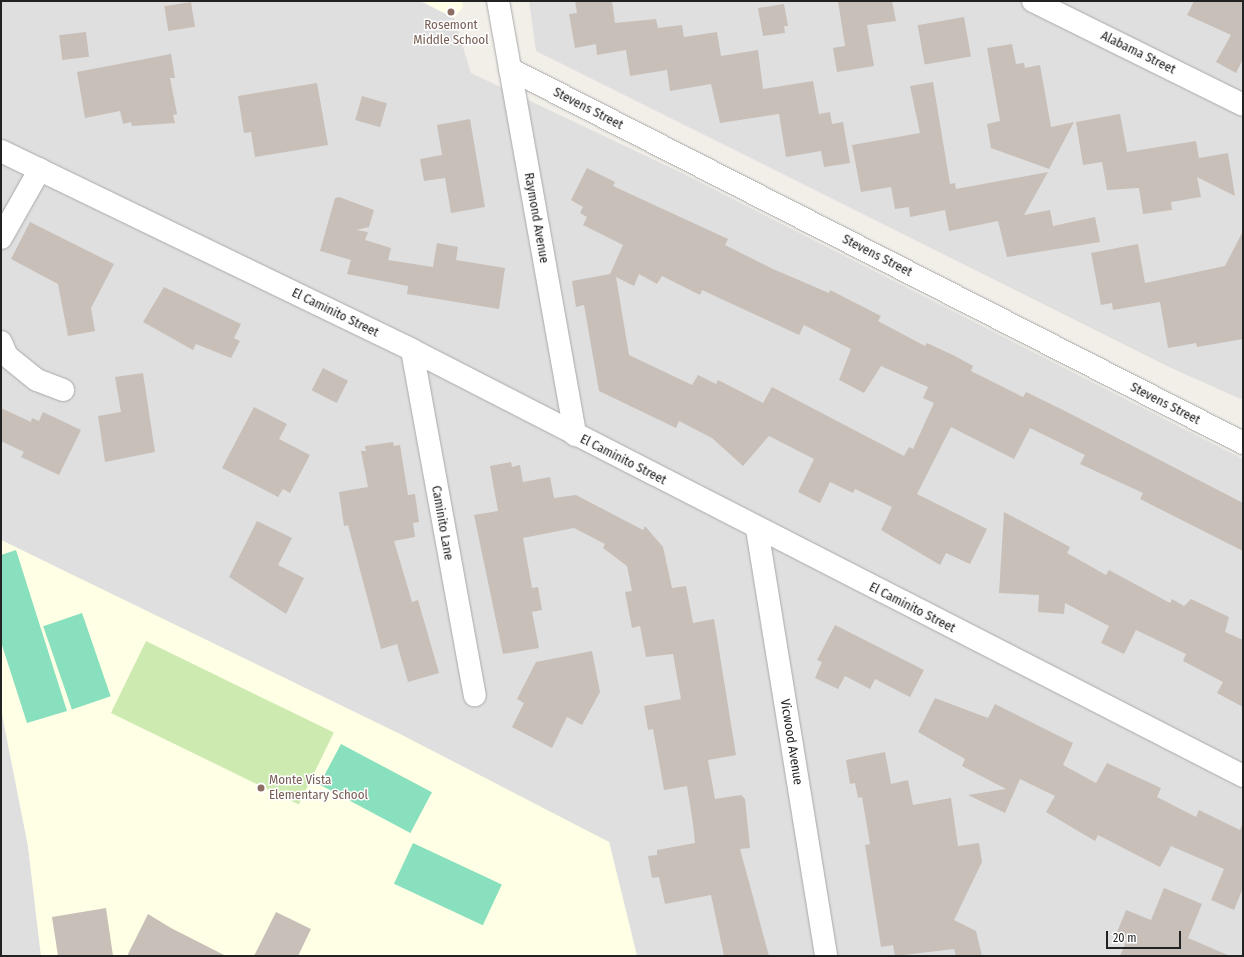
<!DOCTYPE html>
<html>
<head>
<meta charset="utf-8">
<style>
	body { margin:0 }
	#map { position:relative; width:1244px; height:957px; overflow:hidden; background:#f2efe9; font-family:"Fira Sans Condensed",sans-serif }
	div>[style] { position:absolute }
	.residential>* { inset:0; background:#e0dfdf }
	.education>* { inset:0; background:#ffffe5 }
	.grass>* { inset:0; background:#cdebb0; transform-origin:0 0 }
	.pitch>* { inset:0; background:#88e0be; transform-origin:0 0 }
	.building>* { inset:0; background:#c7bfb8; transform-origin:0 0 }
	.roads { filter:drop-shadow(0 0 1px #a9a9a9) drop-shadow(0 0 1px #a9a9a9) }
	.minor>* { height:22px; margin:-11px; padding:0 11px; transform-origin:11px; border-radius:11px; background:#fff }
	.dots>* { width:11px; height:11px; translate:-50% -50%; box-sizing:border-box; border:2px solid #fff; border-radius:50% }
	span { translate:-50% -50%; white-space:nowrap; text-align:center; line-height:1.15; -webkit-text-stroke:3px #fff; paint-order:stroke }
	.education-label { font-size:13px; color:#785e54 }
	.left { translate:0 -50%; text-align:left }
	.street-label { font-size:13px; color:#222 }
	.frame { position:absolute; inset:0; border:2px solid #222; pointer-events:none }
	.scale { position:absolute; left:1106px; top:931px; width:75px; height:18px; box-sizing:border-box; border:2px solid #222; border-top:0; padding-left:5px; font-size:12px; line-height:14px; white-space:nowrap; color:#222; -webkit-text-stroke:3px #fff; paint-order:stroke }
</style>
</head>
<body>
<div id="map">
	<div class="residential">
		<div style="clip-path:polygon(1px 1px,419px 1px,454px 18px,471px 73px,682px 173px,1243px 459px,1243px 956px,637px 956px,609px 842px,1px 540px)"></div>
		<div style="clip-path:polygon(529px 1px,1243px 1px,1243px 400px,1171px 368px,536px 51px)"></div>
		<div style="clip-path:polygon(1px 709px,28px 846px,41px 956px,1px 956px)"></div>
	</div>
	<div class="education">
		<div style="clip-path:polygon(422px 1px,462px 1px,463px 7px,454px 18px)"></div>
		<div style="clip-path:polygon(1px 540px,400px 734px,609px 842px,637px 956px,41px 956px,28px 846px,1px 709px)"></div>
	</div>
	<div class="grass">
		<div style="left:146px;top:641px;width:209px;height:80px;rotate:26deg"></div>
	</div>
	<div class="pitch">
		<div style="clip-path:polygon(16px 550px,67px 711px,27px 723px,1px 642px,1px 555px)"></div>
		<div style="left:82px;top:613px;width:88px;height:41px;rotate:71deg"></div>
		<div style="left:341px;top:744px;width:103px;height:46px;rotate:28deg"></div>
		<div style="left:413px;top:843px;width:98px;height:45px;rotate:25deg"></div>
	</div>
	<div class="building">
		<div style="clip-path:polygon(575px 1px,612px 1px,615px 23px,656px 19px,658px 28px,682px 25px,684px 37px,717px 32px,721px 56px,758px 50px,763px 89px,813px 81px,819px 114px,830px 112px,832px 124px,843px 122px,850px 163px,824px 167px,821px 151px,786px 157px,779px 114px,720px 123px,711px 84px,670px 91px,667px 70px,630px 76px,626px 50px,597px 55px,596px 44px,575px 48px,569px 14px,577px 13px)"></div>
		<div style="clip-path:polygon(838px 1px,892px 1px,896px 21px,867px 25px,874px 66px,837px 72px,833px 48px,845px 46px)"></div>
		<div style="clip-path:polygon(1194px 1px,1243px 1px,1243px 59px,1236px 73px,1216px 62px,1231px 35px,1187px 15px)"></div>
		<div style="left:191px;top:2px;width:25px;height:27px;rotate:81deg"></div>
		<div style="clip-path:polygon(784px 4px,788px 26px,784px 26px,785px 33px,763px 36px,758px 8px)"></div>
		<div style="left:964px;top:17px;width:40px;height:47px;rotate:80deg"></div>
		<div style="left:86px;top:32px;width:25px;height:27px;rotate:83deg"></div>
		<div style="clip-path:polygon(1012px 44px,1016px 64px,1024px 63px,1025px 68px,1040px 65px,1051px 127px,1074px 122px,1049px 169px,991px 148px,987px 124px,1000px 121px,987px 48px)"></div>
		<div style="clip-path:polygon(171px 54px,175px 78px,170px 78px,177px 114px,173px 115px,175px 123px,132px 126px,131px 122px,123px 124px,120px 111px,85px 118px,77px 72px)"></div>
		<div style="clip-path:polygon(933px 82px,950px 184px,955px 183px,956px 189px,1048px 172px,1024px 215px,1050px 210px,1053px 226px,1095px 217px,1100px 242px,1007px 257px,998px 221px,949px 231px,945px 210px,910px 217px,909px 207px,895px 209px,891px 187px,861px 192px,852px 145px,920px 133px,910px 86px)"></div>
		<div style="clip-path:polygon(317px 83px,328px 145px,255px 157px,251px 132px,244px 133px,238px 96px)"></div>
		<div style="left:362px;top:96px;width:26px;height:25px;rotate:16deg"></div>
		<div style="clip-path:polygon(1120px 114px,1127px 152px,1196px 141px,1199px 158px,1228px 153px,1235px 196px,1197px 177px,1201px 197px,1171px 202px,1172px 210px,1143px 214px,1139px 188px,1107px 190px,1102px 162px,1083px 165px,1076px 122px)"></div>
		<div style="clip-path:polygon(470px 119px,485px 207px,451px 213px,445px 178px,424px 181px,420px 159px,442px 155px,437px 125px)"></div>
		<div style="clip-path:polygon(evenodd,587px 168px,615px 182px,613px 186px,728px 239px,725px 245px,773px 269px,829px 293px,830px 290px,881px 316px,878px 321px,925px 346px,927px 343px,955px 356px,973px 366px,971px 371px,1023px 397px,1026px 392px,1067px 412px,1243px 503px,1243px 551px,1140px 499px,1143px 493px,1080px 464px,1085px 455px,1030px 428px,1014px 459px,951px 427px,917px 494px,987px 529px,970px 564px,946px 553px,940px 565px,881px 530px,892px 507px,855px 489px,853px 493px,830px 482px,820px 503px,798px 492px,814px 459px,769px 436px,743px 466px,712px 438px,679px 421px,676px 428px,599px 391px,584px 305px,576px 307px,572px 281px,610px 274px,623px 245px,583px 225px,587px 217px,580px 213px,583px 207px,571px 200px,587px 168px,639px 274px,657px 284px,662px 276px,700px 295px,702px 290px,799px 335px,804px 325px,851px 349px,839px 380px,864px 393px,881px 366px,928px 387px,923px 398px,934px 403px,913px 449px,909px 447px,904px 456px,772px 387px,763px 403px,718px 380px,716px 384px,698px 375px,692px 385px,629px 355px,616px 277px,634px 286px,639px 274px)"></div>
		<div style="clip-path:polygon(339px 197px,374px 210px,369px 227px,356px 230px,368px 232px,365px 240px,391px 248px,388px 260px,433px 267px,437px 243px,458px 247px,456px 260px,505px 268px,499px 309px,407px 294px,408px 286px,347px 274px,351px 260px,320px 251px,335px 198px)"></div>
		<div style="clip-path:polygon(30px 222px,114px 264px,91px 308px,95px 331px,68px 336px,58px 284px,11px 259px)"></div>
		<div style="clip-path:polygon(1243px 231px,1243px 339px,1197px 347px,1196px 343px,1168px 348px,1160px 302px,1113px 310px,1112px 303px,1101px 305px,1091px 253px,1138px 244px,1145px 283px,1225px 266px)"></div>
		<div style="clip-path:polygon(164px 287px,241px 324px,234px 338px,240px 341px,231px 358px,196px 344px,193px 350px,143px 322px)"></div>
		<div style="left:323px;top:368px;width:28px;height:25px;rotate:27deg"></div>
		<div style="clip-path:polygon(143px 373px,155px 452px,105px 462px,98px 416px,121px 412px,115px 377px)"></div>
		<div style="clip-path:polygon(254px 407px,287px 424px,279px 439px,310px 455px,290px 493px,283px 489px,278px 497px,222px 468px)"></div>
		<div style="clip-path:polygon(1px 408px,31px 422px,32px 418px,39px 421px,43px 412px,81px 430px,59px 475px,21px 457px,24px 452px,1px 441px)"></div>
		<div style="clip-path:polygon(393px 442px,394px 446px,400px 445px,408px 495px,415px 494px,419px 522px,413px 523px,415px 537px,394px 541px,412px 602px,418px 600px,439px 673px,408px 682px,397px 644px,381px 649px,348px 525px,344px 526px,339px 492px,368px 487px,361px 451px,366px 451px,365px 446px)"></div>
		<div style="clip-path:polygon(511px 462px,512px 467px,520px 465px,523px 482px,550px 477px,554px 498px,576px 495px,643px 530px,645px 526px,663px 547px,672px 588px,686px 586px,693px 623px,714px 619px,736px 755px,708px 760px,715px 799px,741px 795px,745px 799px,750px 848px,740px 849px,769px 956px,724px 956px,711px 895px,665px 904px,659px 877px,652px 878px,648px 856px,657px 855px,657px 850px,695px 843px,693px 824px,687px 786px,664px 790px,653px 729px,648px 730px,644px 706px,681px 699px,673px 654px,646px 657px,640px 626px,632px 628px,625px 592px,632px 591px,627px 566px,603px 548px,605px 544px,574px 528px,523px 538px,532px 588px,538px 587px,542px 610px,532px 612px,539px 648px,503px 654px,474px 515px,498px 511px,490px 466px)"></div>
		<div style="clip-path:polygon(1004px 512px,1070px 547px,1067px 553px,1106px 575px,1109px 570px,1170px 603px,1172px 599px,1184px 606px,1191px 599px,1229px 617px,1225px 632px,1243px 640px,1243px 707px,1217px 693px,1223px 682px,1183px 661px,1186px 654px,1136px 630px,1124px 654px,1101px 643px,1109px 626px,1065px 603px,1064px 614px,1038px 612px,1039px 595px,999px 593px)"></div>
		<div style="clip-path:polygon(257px 521px,292px 538px,278px 565px,304px 578px,286px 614px,229px 577px)"></div>
		<div style="clip-path:polygon(835px 625px,924px 670px,910px 697px,875px 679px,870px 689px,845px 676px,838px 689px,815px 678px,822px 662px,817px 660px)"></div>
		<div style="clip-path:polygon(592px 651px,600px 692px,582px 725px,567px 717px,552px 748px,512px 727px,524px 703px,517px 699px,536px 662px)"></div>
		<div style="clip-path:polygon(935px 698px,988px 718px,995px 704px,1073px 743px,1063px 765px,1096px 783px,1107px 763px,1161px 788px,1157px 797px,1196px 817px,1199px 810px,1240px 830px,1243px 824px,1243px 888px,1234px 910px,1211px 900px,1224px 869px,1171px 846px,1160px 867px,1098px 835px,1095px 841px,1046px 812px,1055px 796px,1020px 779px,1005px 813px,968px 795px,1006px 789px,962px 766px,965px 759px,918px 732px)"></div>
		<div style="clip-path:polygon(885px 752px,891px 784px,908px 780px,913px 805px,951px 798px,958px 846px,979px 843px,982px 862px,954px 920px,976px 931px,982px 956px,956px 956px,954px 949px,895px 956px,893px 945px,881px 947px,865px 845px,870px 844px,862px 797px,858px 798px,855px 783px,850px 784px,846px 760px)"></div>
		<div style="clip-path:polygon(1164px 888px,1202px 904px,1188px 938px,1230px 956px,1120px 956px,1127px 939px,1116px 935px,1126px 910px,1151px 920px)"></div>
		<div style="clip-path:polygon(106px 908px,113px 956px,58px 956px,52px 917px)"></div>
		<div style="clip-path:polygon(276px 912px,311px 929px,298px 956px,254px 956px)"></div>
		<div style="clip-path:polygon(148px 914px,171px 928px,226px 956px,127px 956px)"></div>
	</div>
	<div class="roads">
		<div class="minor">
			<div style="left:498px;top:1px;width:441px;rotate:79.9deg"></div>
			<div style="left:1033px;top:1px;width:234px;rotate:26.3deg"></div>
			<div style="left:510px;top:69px;width:823px;rotate:27.03deg"></div>
			<div style="left:1px;top:151px;width:457px;rotate:25.8deg"></div>
			<div style="left:412px;top:350px;width:934px;rotate:27.14deg"></div>
			<div style="left:1px;top:238px;width:79px;rotate:-60.5deg"></div>
			<div style="left:1px;top:342px;width:15px;rotate:67deg"></div>
			<div style="left:7px;top:356px;width:38px;rotate:39deg"></div>
			<div style="left:37px;top:380px;width:28px;rotate:21deg"></div>
			<div style="left:412px;top:350px;width:351px;rotate:79.7deg"></div>
			<div style="left:757px;top:529px;width:433px;rotate:80.8deg"></div>
		</div>
	</div>
	<div class="dots">
		<div style="left:451px;top:12px;background:#8d6e63"></div>
		<div style="left:261px;top:788px;background:#8d6e63"></div>
	</div>
	<div class="education-label">
		<span style="left:451px;top:33px">Rosemont<br>Middle School</span>
		<span class="left" style="left:269px;top:788px">Monte Vista<br>Elementary School</span>
	</div>
	<div class="street-label">
		<span style="left:1138px;top:53px;rotate:26deg">Alabama Street</span>
		<span style="left:588px;top:109px;rotate:27deg">Stevens Street</span>
		<span style="left:536px;top:218px;rotate:80deg">Raymond Avenue</span>
		<span style="left:877px;top:256px;rotate:27deg">Stevens Street</span>
		<span style="left:335px;top:313px;rotate:26deg">El Caminito Street</span>
		<span style="left:1165px;top:404px;rotate:27deg">Stevens Street</span>
		<span style="left:623px;top:460px;rotate:27deg">El Caminito Street</span>
		<span style="left:442px;top:523px;rotate:80deg">Caminito Lane</span>
		<span style="left:912px;top:608px;rotate:27deg">El Caminito Street</span>
		<span style="left:791px;top:742px;rotate:81deg">Vicwood Avenue</span>
	</div>
	<div class="frame"></div>
	<div class="scale">20 m</div>
</div>
</body>
</html>
